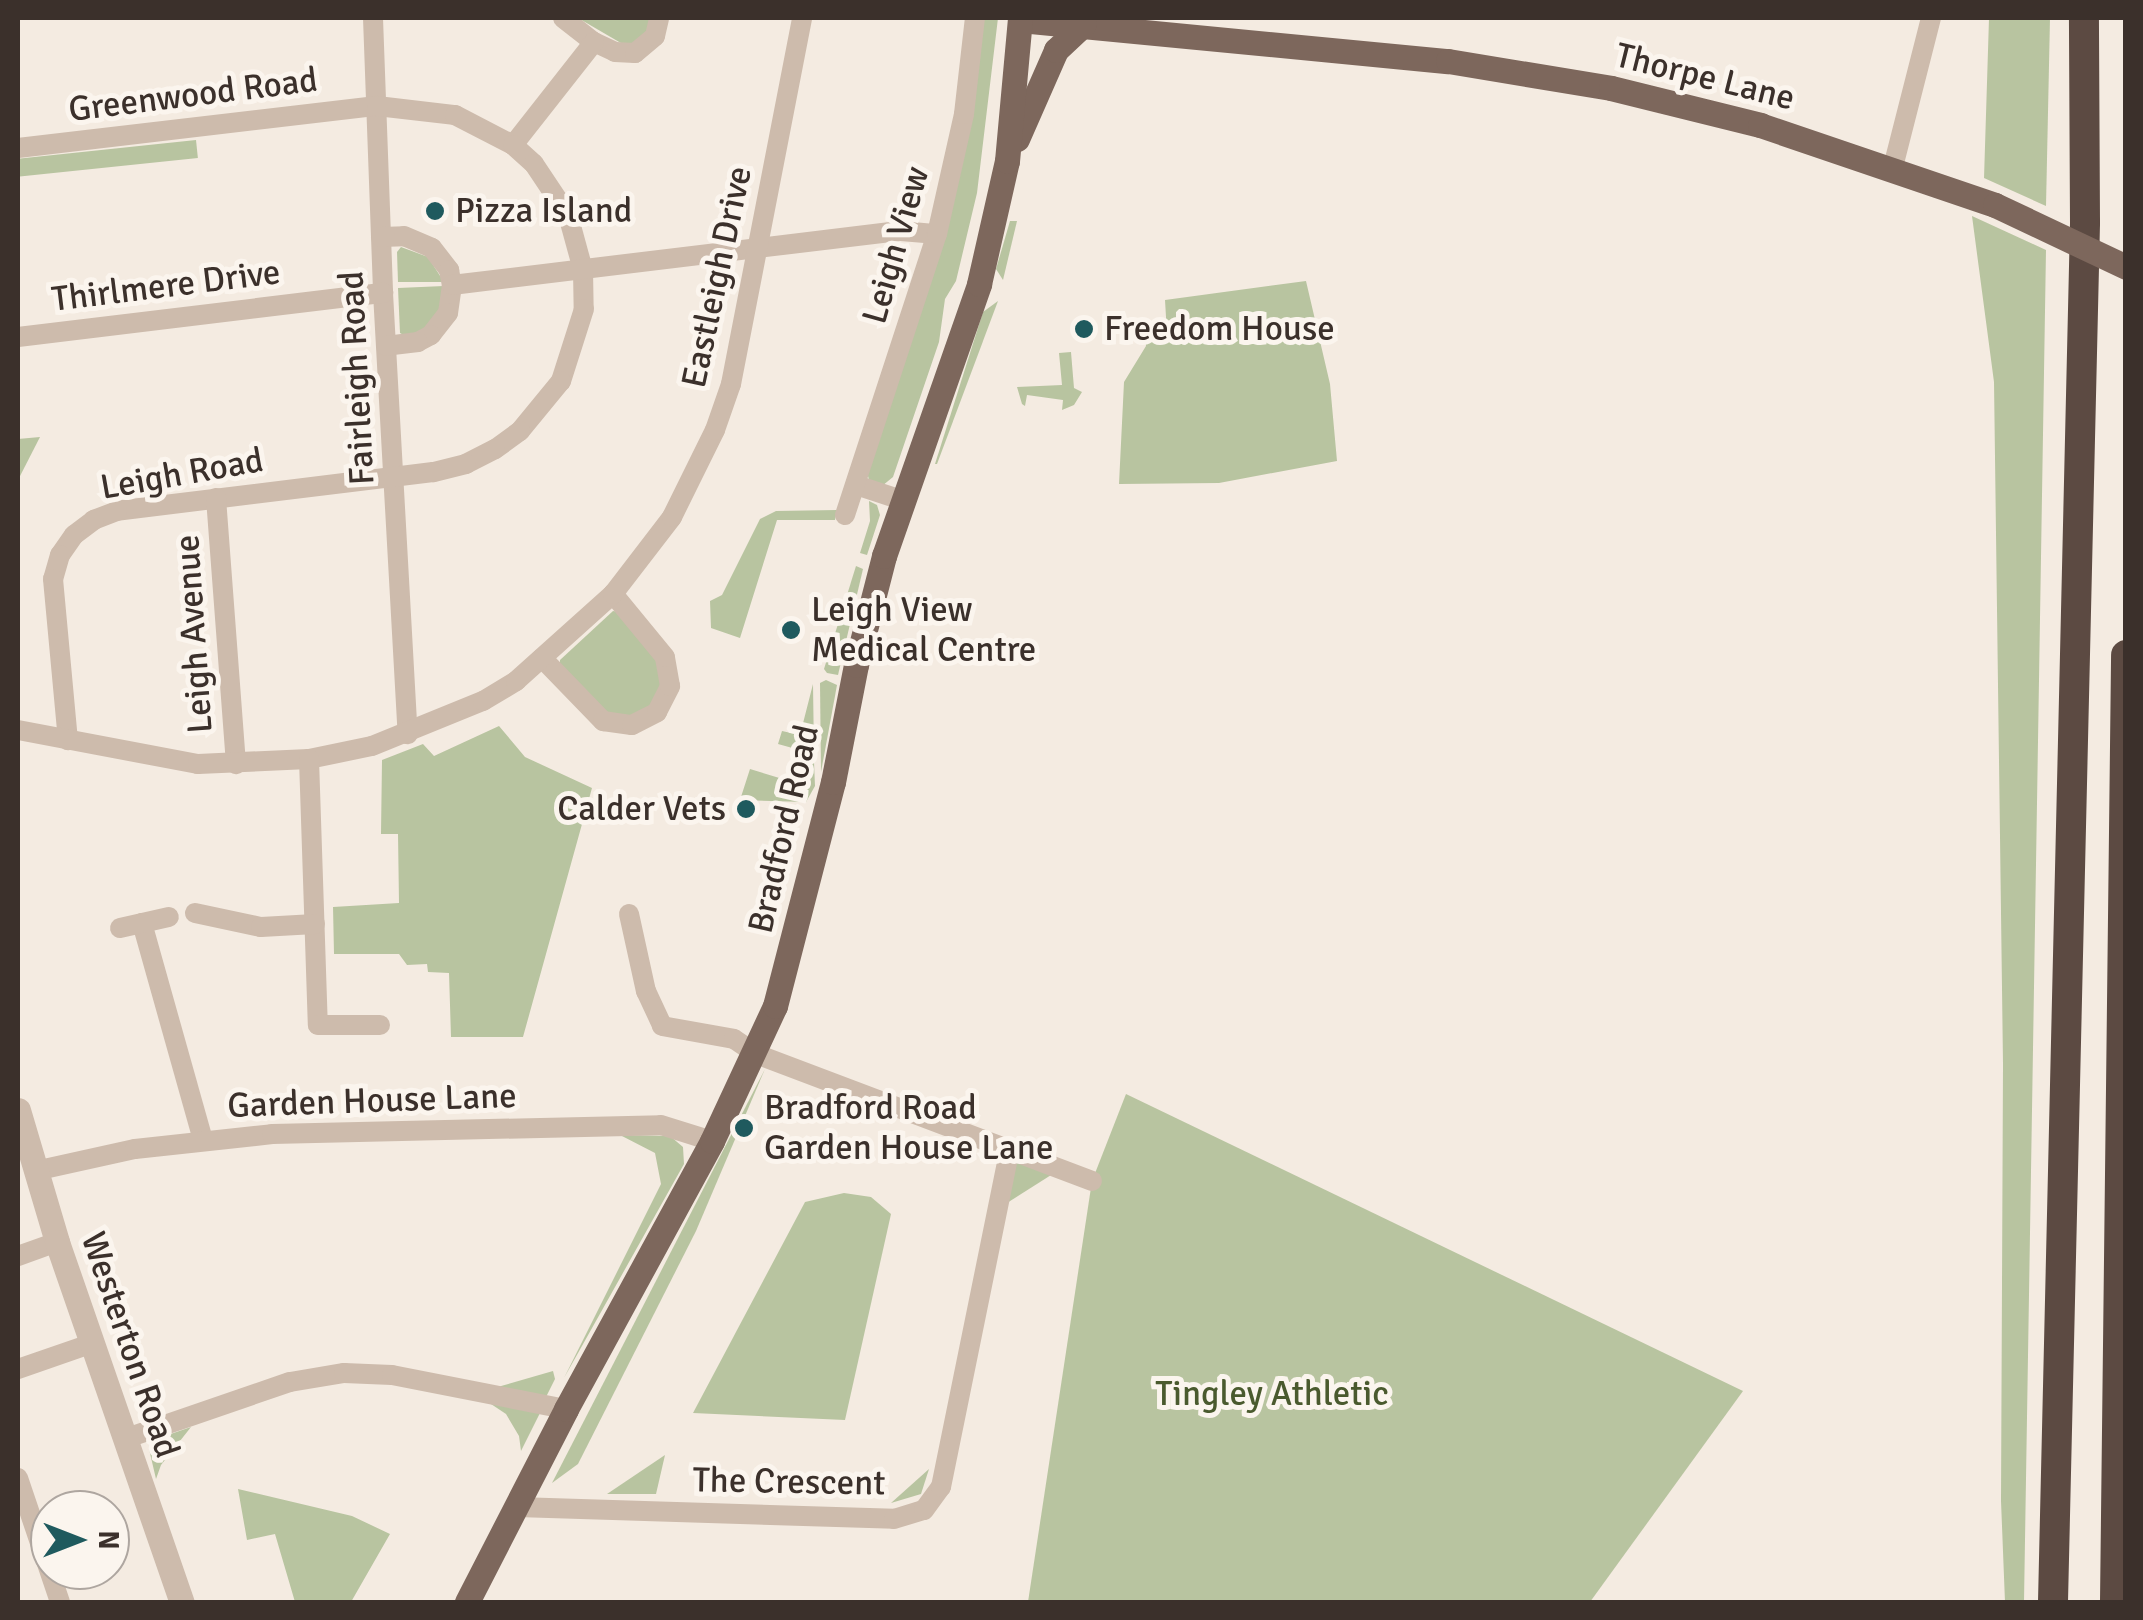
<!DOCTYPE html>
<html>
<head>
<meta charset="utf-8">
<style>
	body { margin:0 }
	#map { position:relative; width:2143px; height:1620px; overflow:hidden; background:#f4ebe1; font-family:Signika,sans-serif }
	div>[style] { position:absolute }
	.green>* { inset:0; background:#b8c4a0; transform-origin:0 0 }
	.minor>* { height:20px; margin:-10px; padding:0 10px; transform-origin:10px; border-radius:10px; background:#cdbbac }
	.tertiary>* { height:25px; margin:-12.5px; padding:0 12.5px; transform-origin:12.5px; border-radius:12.5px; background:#cdbbac }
	.primary>* { height:25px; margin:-12.5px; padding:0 12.5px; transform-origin:12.5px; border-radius:12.5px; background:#7d675c }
	.motorway>* { height:30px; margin:-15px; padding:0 15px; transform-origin:15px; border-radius:15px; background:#5c4a42 }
	.primary-bridge>* { height:25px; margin:-12.5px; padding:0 12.5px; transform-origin:12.5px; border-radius:12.5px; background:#7d675c }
	.dots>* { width:28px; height:28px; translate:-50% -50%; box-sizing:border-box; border:5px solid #fbf5ee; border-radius:50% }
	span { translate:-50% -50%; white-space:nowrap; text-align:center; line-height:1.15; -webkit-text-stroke:10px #fbf5ee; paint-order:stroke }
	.street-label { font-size:35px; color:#3b302b }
	.poi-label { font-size:35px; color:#3b302b }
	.left { translate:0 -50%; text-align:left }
	.right { translate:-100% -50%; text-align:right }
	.park-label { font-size:35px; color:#4a5a2e }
	.frame { position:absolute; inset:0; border:20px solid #3b302b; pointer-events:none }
	.north { position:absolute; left:30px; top:1490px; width:100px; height:100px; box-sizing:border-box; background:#fbf5ee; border:2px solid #aea6a0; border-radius:50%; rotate:90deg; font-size:28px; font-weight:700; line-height:40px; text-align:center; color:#3b302b }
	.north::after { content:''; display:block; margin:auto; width:35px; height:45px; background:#1f5a5e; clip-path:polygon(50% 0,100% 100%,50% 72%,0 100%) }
</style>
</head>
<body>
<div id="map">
	<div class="green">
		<div style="clip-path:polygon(578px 18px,651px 18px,645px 39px,626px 46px)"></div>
		<div style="clip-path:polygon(981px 18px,998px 18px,977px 193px,956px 281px,945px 299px,939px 342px,893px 477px,882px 486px,869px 480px,867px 472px,947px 231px)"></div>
		<div style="clip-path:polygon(1989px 18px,2050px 18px,2046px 206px,1984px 178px)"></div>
		<div style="left:196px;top:140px;width:18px;height:179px;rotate:84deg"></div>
		<div style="clip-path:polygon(1972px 216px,2046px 250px,2024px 1602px,2005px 1602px,2001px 1501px,2003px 1064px,1994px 382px)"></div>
		<div style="clip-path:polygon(1010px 221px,1017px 221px,1003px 280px,996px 269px)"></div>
		<div style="clip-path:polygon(401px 247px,428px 257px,444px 282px,398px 282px,397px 252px)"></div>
		<div style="clip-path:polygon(1306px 281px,1330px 384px,1337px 461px,1219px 483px,1119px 484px,1124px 382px,1146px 346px,1145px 336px,1167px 334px,1165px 300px)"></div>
		<div style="clip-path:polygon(444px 286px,441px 311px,421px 332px,407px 337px,400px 333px,398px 288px)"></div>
		<div style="clip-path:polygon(998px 301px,937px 464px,935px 464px,983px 312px)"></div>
		<div style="clip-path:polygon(1071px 352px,1074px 388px,1082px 392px,1074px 405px,1062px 410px,1063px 400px,1027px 395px,1025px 406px,1022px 404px,1017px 387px,1062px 385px,1059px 353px)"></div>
		<div style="clip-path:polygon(40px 437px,18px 480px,18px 439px)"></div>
		<div style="clip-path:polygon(869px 501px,877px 505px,880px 515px,867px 555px,860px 553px,870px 521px)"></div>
		<div style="clip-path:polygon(837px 510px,835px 520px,777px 520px,740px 638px,711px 628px,710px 601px,722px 595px,760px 519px,776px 511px)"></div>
		<div style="clip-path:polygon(856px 566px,863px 569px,838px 675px,827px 673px,824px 669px)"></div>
		<div style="clip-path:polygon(613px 611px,620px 612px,654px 653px,663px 678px,655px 702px,633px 717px,607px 714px,560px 670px,560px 660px)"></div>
		<div style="clip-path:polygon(826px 680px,837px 685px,821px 772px,820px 683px)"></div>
		<div style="clip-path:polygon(813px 684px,814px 754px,778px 744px,782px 731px,800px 735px)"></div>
		<div style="clip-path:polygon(499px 726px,525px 757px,592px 788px,523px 1037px,451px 1037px,449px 973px,428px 972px,427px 964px,407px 965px,399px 954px,334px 954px,333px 907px,399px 903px,398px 834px,381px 834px,382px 760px,423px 744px,434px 756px)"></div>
		<div style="clip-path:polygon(794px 757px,814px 762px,815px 786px,806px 802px,740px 800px,750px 769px,786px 780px)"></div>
		<div style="clip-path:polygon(765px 1069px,696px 1231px,578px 1464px,552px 1483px)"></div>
		<div style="clip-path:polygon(1126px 1094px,1743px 1391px,1590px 1602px,1028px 1602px,1092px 1181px)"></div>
		<div style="clip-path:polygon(620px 1135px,670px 1136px,683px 1147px,684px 1164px,564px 1378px,661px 1184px,655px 1153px)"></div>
		<div style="clip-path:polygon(1010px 1149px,1059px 1170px,996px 1210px)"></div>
		<div style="clip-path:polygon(844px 1193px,871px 1197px,891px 1214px,845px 1420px,693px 1413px,805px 1202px)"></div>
		<div style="clip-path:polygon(553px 1371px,555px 1379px,546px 1397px,494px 1388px)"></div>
		<div style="clip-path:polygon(482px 1398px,540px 1413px,521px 1451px,519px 1436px,506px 1414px)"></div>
		<div style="clip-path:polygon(191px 1427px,161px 1465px,156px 1479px,149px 1449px,159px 1438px)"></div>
		<div style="clip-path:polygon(665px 1455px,656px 1494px,607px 1494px)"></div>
		<div style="clip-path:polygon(929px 1469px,921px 1494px,891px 1503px)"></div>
		<div style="clip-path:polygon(238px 1489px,352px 1516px,390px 1534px,351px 1602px,295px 1602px,275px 1534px,247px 1540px)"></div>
	</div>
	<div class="minor">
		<div style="left:373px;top:18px;width:275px;rotate:87.9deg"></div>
		<div style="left:383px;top:293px;width:442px;rotate:86.8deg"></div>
		<div style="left:563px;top:18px;width:39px;rotate:38deg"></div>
		<div style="left:594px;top:42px;width:23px;rotate:25deg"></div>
		<div style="left:615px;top:52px;width:20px;rotate:3deg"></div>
		<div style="left:635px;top:53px;width:26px;rotate:-40deg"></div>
		<div style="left:655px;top:36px;width:18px;rotate:-77deg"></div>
		<div style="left:513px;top:145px;width:131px;rotate:-51.8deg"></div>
		<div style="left:18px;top:148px;width:361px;rotate:-6.7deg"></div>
		<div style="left:377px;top:106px;width:79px;rotate:6.6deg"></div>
		<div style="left:455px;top:115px;width:65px;rotate:27.3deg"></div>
		<div style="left:513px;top:145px;width:28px;rotate:42deg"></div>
		<div style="left:534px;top:164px;width:61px;rotate:56.3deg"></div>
		<div style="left:568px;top:215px;width:57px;rotate:74.7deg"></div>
		<div style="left:583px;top:270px;width:39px;rotate:89deg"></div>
		<div style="left:584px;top:309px;width:76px;rotate:107.7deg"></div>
		<div style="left:561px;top:381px;width:65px;rotate:129.4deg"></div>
		<div style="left:520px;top:431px;width:31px;rotate:144deg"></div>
		<div style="left:495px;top:449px;width:33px;rotate:153deg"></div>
		<div style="left:466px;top:464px;width:34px;rotate:166deg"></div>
		<div style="left:433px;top:472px;width:318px;rotate:173deg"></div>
		<div style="left:117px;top:511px;width:25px;rotate:159deg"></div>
		<div style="left:94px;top:520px;width:25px;rotate:143deg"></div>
		<div style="left:74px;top:535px;width:24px;rotate:125deg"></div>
		<div style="left:60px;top:555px;width:25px;rotate:106deg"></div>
		<div style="left:53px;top:579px;width:162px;rotate:84.7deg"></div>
		<div style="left:1893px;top:167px;width:154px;rotate:-75.7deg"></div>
		<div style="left:381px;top:237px;width:23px;rotate:-2deg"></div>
		<div style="left:404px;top:236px;width:30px;rotate:23deg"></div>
		<div style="left:432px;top:248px;width:28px;rotate:52deg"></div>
		<div style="left:449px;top:270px;width:15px;rotate:79deg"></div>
		<div style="left:452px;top:285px;width:28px;rotate:98deg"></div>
		<div style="left:448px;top:313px;width:28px;rotate:128deg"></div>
		<div style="left:431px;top:335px;width:15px;rotate:152deg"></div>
		<div style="left:418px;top:342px;width:32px;rotate:173deg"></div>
		<div style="left:452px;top:285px;width:452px;rotate:-6.9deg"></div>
		<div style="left:901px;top:231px;width:36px;rotate:5deg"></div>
		<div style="left:18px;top:337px;width:368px;rotate:-6.9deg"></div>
		<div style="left:856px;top:485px;width:48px;rotate:18.1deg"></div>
		<div style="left:216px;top:498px;width:267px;rotate:85.7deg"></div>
		<div style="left:845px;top:515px;width:296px;rotate:-71.9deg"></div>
		<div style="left:937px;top:234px;width:123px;rotate:-77.3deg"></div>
		<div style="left:964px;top:114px;width:97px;rotate:-83.5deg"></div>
		<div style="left:542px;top:658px;width:88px;rotate:45.9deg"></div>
		<div style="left:603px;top:721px;width:29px;rotate:8deg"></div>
		<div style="left:632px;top:725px;width:28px;rotate:-27deg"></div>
		<div style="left:657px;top:712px;width:29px;rotate:-63deg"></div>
		<div style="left:670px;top:686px;width:29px;rotate:-100deg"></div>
		<div style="left:665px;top:657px;width:82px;rotate:-129.5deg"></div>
		<div style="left:18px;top:730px;width:183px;rotate:10.7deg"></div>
		<div style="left:198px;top:764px;width:111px;rotate:-2.6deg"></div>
		<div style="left:309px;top:759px;width:64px;rotate:-11.7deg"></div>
		<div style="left:372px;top:746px;width:120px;rotate:-22.1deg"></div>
		<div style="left:483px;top:701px;width:39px;rotate:-31deg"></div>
		<div style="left:516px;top:681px;width:130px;rotate:-41.9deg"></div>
		<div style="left:613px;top:594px;width:97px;rotate:-52.5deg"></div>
		<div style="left:672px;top:517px;width:97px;rotate:-63.7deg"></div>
		<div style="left:715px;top:430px;width:49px;rotate:-70.8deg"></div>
		<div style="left:731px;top:384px;width:373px;rotate:-79deg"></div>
		<div style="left:309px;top:759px;width:266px;rotate:88.1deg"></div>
		<div style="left:318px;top:1025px;width:62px"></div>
		<div style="left:195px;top:913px;width:67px;rotate:12deg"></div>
		<div style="left:261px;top:927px;width:54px;rotate:-3.2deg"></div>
		<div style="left:629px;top:914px;width:79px;rotate:77.6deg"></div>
		<div style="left:646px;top:991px;width:38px;rotate:65deg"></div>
		<div style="left:662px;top:1026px;width:73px;rotate:10.2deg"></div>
		<div style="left:734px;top:1039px;width:27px;rotate:34deg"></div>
		<div style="left:756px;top:1054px;width:359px;rotate:20.7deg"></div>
		<div style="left:142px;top:923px;width:225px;rotate:74.3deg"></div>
		<div style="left:120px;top:928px;width:50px;rotate:-12.7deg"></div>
		<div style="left:35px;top:1171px;width:102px;rotate:-12.4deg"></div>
		<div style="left:135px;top:1149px;width:138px;rotate:-6.2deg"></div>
		<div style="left:272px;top:1134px;width:389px;rotate:-1.3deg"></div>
		<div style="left:661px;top:1125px;width:53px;rotate:17.4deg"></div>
		<div style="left:18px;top:1256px;width:41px;rotate:-19.7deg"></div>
		<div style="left:18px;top:1369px;width:79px;rotate:-19.1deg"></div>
		<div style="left:127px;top:1438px;width:172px;rotate:-19deg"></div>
		<div style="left:290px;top:1382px;width:55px;rotate:-9.5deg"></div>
		<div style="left:344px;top:1373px;width:48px;rotate:2.4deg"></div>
		<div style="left:392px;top:1375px;width:177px;rotate:11.1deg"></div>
		<div style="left:18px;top:1478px;width:131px;rotate:71.3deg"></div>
		<div style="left:517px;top:1507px;width:377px;rotate:1.8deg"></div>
		<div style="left:894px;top:1519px;width:31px;rotate:-17deg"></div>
		<div style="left:924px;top:1510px;width:29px;rotate:-54deg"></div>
		<div style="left:941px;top:1487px;width:345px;rotate:-78.5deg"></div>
	</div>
	<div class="tertiary">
		<div style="left:18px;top:1110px;width:138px;rotate:73.5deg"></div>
		<div style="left:57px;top:1242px;width:381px;rotate:70.9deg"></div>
	</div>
	<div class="primary">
		<div style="left:1020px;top:20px;width:430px;rotate:5.5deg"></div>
		<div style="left:1448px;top:61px;width:165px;rotate:9.4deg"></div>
		<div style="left:1611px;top:88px;width:154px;rotate:13.9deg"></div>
		<div style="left:1760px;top:125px;width:248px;rotate:18.8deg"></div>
		<div style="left:1017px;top:139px;width:97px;rotate:-66.3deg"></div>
		<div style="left:1056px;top:50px;width:38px;rotate:-43deg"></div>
		<div style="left:467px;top:1602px;width:217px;rotate:-62.8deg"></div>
		<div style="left:566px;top:1409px;width:305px;rotate:-61.4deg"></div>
		<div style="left:712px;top:1141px;width:149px;rotate:-65deg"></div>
		<div style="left:775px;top:1006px;width:231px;rotate:-75.5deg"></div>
		<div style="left:833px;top:782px;width:119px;rotate:-78.9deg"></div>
		<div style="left:856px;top:665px;width:113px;rotate:-75.6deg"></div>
		<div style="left:884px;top:556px;width:288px;rotate:-70.7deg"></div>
		<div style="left:979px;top:284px;width:126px;rotate:-77.2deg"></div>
		<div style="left:1007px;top:161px;width:144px;rotate:-84.8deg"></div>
	</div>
	<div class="motorway">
		<div style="left:2053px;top:1602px;width:1380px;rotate:-88.67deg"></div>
		<div style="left:2085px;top:222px;width:204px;rotate:-90.3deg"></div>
		<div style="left:2115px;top:1602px;width:947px;rotate:-89.33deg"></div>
	</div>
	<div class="primary-bridge">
		<div style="left:1995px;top:205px;width:145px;rotate:25.3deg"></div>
	</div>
	<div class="dots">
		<div style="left:435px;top:211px;background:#1f5a5e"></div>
		<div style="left:1084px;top:329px;background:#1f5a5e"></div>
		<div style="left:791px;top:630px;background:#1f5a5e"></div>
		<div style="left:746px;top:809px;background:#1f5a5e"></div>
		<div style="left:744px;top:1128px;background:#1f5a5e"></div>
	</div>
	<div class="street-label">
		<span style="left:1705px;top:77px;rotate:14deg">Thorpe Lane</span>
		<span style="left:193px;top:95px;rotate:-7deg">Greenwood Road</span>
		<span style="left:896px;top:245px;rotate:-74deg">Leigh View</span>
		<span style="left:717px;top:277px;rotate:-78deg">Eastleigh Drive</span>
		<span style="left:166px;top:286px;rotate:-7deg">Thirlmere Drive</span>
		<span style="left:357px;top:378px;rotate:-93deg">Fairleigh Road</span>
		<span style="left:182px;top:474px;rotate:-10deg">Leigh Road</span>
		<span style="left:194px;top:634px;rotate:-94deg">Leigh Avenue</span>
		<span style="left:784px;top:829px;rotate:-77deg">Bradford Road</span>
		<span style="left:372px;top:1101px;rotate:-2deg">Garden House Lane</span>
		<span style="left:130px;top:1345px;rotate:71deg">Westerton Road</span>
		<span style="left:789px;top:1482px;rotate:1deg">The Crescent</span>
	</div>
	<div class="poi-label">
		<span class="left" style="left:455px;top:211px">Pizza Island</span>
		<span class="left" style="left:1104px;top:329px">Freedom House</span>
		<span class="left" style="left:811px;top:630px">Leigh View<br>Medical Centre</span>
		<span class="right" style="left:726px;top:809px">Calder Vets</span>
		<span class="left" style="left:764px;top:1128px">Bradford Road<br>Garden House Lane</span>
	</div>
	<div class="park-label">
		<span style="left:1272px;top:1394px">Tingley Athletic</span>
	</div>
	<div class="frame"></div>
	<div class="north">N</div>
</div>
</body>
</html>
